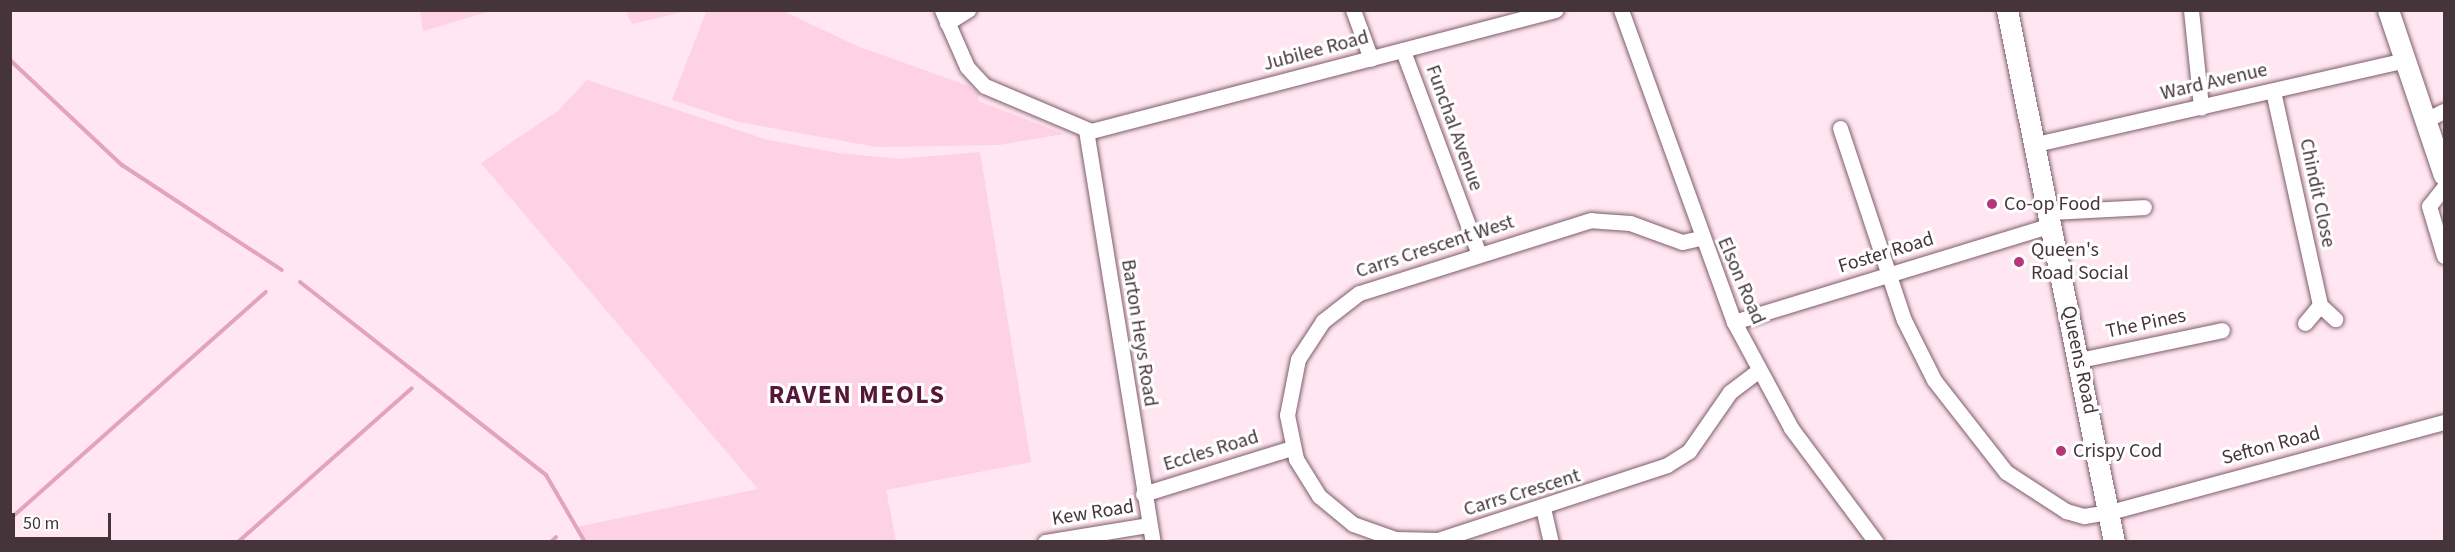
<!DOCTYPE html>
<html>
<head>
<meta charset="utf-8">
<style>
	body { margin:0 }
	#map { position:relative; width:2455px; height:552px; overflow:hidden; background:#ffe6f0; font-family:"Source Sans 3",sans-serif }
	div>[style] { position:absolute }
	.green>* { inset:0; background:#fed1e3 }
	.stream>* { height:4px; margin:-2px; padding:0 2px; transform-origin:2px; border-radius:2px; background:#e3a2bd }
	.roads { filter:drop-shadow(0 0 2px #7e5c6a) drop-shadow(0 0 2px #7e5c6a) }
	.street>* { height:15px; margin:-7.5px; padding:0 7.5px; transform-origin:7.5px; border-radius:7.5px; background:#fff }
	.secondary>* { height:21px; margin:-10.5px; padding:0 10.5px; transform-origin:10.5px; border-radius:10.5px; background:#fff }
	.dots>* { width:16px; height:16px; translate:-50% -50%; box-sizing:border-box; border:3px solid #fff; border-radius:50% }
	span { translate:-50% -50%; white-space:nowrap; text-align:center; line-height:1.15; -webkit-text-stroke:6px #fff; paint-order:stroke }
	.street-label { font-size:20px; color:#45353b }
	.poi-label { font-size:20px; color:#45353b }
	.left { translate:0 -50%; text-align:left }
	.district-label { font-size:26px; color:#561637; font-weight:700; letter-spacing:1.5px }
	.frame { position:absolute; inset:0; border:12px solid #45353b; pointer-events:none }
	.scale { position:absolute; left:12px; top:513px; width:99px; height:27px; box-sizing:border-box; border:3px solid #45353b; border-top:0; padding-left:8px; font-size:18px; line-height:21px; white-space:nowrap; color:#45353b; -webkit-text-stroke:4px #fff; paint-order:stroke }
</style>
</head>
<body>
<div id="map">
	<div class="green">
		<div style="clip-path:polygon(420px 10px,491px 10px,491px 11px,423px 31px)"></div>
		<div style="clip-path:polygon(626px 11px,687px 11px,632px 24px)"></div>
		<div style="clip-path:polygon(696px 11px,783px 11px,857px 46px,969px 86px,979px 94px,978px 101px,1064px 134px,999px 145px,877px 147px,739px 122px,672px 100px,706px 12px)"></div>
		<div style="clip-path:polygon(587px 80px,768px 140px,838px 153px,899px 159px,980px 152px,1031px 462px,886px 490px,896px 541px,585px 541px,577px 527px,758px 489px,481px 163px,558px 111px)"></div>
	</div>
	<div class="stream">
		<div style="left:10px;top:60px;width:154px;rotate:43.2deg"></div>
		<div style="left:122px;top:165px;width:191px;rotate:33.3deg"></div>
		<div style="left:300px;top:282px;width:313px;rotate:38.1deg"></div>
		<div style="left:546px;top:475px;width:78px;rotate:59.8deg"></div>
		<div style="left:10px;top:519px;width:342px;rotate:-41.6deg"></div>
		<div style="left:238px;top:542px;width:232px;rotate:-41.5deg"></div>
		<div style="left:551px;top:542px;width:7px;rotate:-45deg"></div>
	</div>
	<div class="roads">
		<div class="street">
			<div style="left:942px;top:10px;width:62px;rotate:66.3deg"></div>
			<div style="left:967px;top:67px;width:26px;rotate:47deg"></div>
			<div style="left:985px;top:86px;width:115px;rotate:23deg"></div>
			<div style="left:1091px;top:131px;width:480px;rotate:-14.6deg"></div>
			<div style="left:1353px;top:10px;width:52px;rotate:69.8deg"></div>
			<div style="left:1621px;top:10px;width:332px;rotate:70.1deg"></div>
			<div style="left:1734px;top:322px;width:120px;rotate:61.7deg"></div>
			<div style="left:1791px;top:428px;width:142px;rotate:53.3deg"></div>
			<div style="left:2191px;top:10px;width:98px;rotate:84.1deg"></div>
			<div style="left:947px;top:23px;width:25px;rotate:-32deg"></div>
			<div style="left:1403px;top:51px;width:217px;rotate:69.5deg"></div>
			<div style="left:2273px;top:91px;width:219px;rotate:77.6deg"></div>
			<div style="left:2424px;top:121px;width:22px;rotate:-27deg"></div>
			<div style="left:1840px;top:128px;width:202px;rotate:71.6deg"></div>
			<div style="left:1904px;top:320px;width:67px;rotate:63.4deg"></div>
			<div style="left:1934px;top:380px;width:117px;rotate:52deg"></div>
			<div style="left:2006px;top:472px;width:72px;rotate:33deg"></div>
			<div style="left:2066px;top:511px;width:19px;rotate:16deg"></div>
			<div style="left:2084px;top:516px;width:26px;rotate:-9deg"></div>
			<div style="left:2110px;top:512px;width:346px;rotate:-15.1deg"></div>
			<div style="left:1086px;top:130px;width:417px;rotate:80.8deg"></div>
			<div style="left:2036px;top:144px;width:375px;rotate:-12.8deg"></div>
			<div style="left:2444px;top:187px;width:24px;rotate:128deg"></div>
			<div style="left:2429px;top:206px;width:52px;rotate:73.3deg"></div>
			<div style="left:2049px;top:212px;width:95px;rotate:-3deg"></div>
			<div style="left:1700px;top:238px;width:18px;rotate:167deg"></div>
			<div style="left:1682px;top:242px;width:55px;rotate:-159.9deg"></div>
			<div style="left:1630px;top:223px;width:39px;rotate:-176deg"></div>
			<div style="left:1591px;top:220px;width:243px;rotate:162.5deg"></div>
			<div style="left:1359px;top:293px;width:46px;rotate:142.1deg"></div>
			<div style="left:1323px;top:321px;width:45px;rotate:123.3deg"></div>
			<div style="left:1298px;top:359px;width:57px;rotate:101.1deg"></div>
			<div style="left:1287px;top:415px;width:45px;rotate:78.4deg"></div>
			<div style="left:1296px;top:459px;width:44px;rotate:58.1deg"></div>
			<div style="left:1319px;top:496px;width:44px;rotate:39.5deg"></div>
			<div style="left:1353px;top:524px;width:45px;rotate:19.7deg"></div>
			<div style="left:1395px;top:539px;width:43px;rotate:1.3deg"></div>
			<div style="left:1438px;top:540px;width:241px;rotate:-18.1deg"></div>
			<div style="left:1667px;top:465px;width:26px;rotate:-32deg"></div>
			<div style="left:1689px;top:451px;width:72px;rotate:-55.2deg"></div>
			<div style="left:1730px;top:392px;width:36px;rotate:-37deg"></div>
			<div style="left:1734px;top:322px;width:332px;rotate:-17deg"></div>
			<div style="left:2305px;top:323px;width:23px;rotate:-50deg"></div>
			<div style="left:2320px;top:305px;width:21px;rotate:43deg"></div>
			<div style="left:2079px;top:360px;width:146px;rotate:-11.8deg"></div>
			<div style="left:1143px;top:494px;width:156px;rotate:-17.2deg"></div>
			<div style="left:1543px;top:508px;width:35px;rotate:77deg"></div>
			<div style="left:1045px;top:542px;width:104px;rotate:-9.4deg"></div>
		</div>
		<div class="secondary">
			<div style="left:2007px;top:10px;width:543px;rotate:78.63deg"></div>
			<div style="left:2388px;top:10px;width:174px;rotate:71.3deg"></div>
		</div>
	</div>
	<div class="dots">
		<div style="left:1992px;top:204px;background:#b9357a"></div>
		<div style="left:2019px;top:262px;background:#b9357a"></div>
		<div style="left:2061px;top:451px;background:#b9357a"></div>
	</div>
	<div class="street-label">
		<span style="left:1316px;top:51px;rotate:-15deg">Jubilee Road</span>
		<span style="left:2214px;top:82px;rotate:-13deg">Ward Avenue</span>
		<span style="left:1454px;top:128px;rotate:70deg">Funchal Avenue</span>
		<span style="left:2317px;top:193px;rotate:78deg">Chindit Close</span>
		<span style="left:1435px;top:247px;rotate:-18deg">Carrs Crescent West</span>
		<span style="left:1886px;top:253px;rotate:-17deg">Foster Road</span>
		<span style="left:1741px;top:281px;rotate:67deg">Elson Road</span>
		<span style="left:2146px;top:324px;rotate:-12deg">The Pines</span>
		<span style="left:1139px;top:333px;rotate:81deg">Barton Heys Road</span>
		<span style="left:2079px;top:360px;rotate:78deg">Queens Road</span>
		<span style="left:2271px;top:446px;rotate:-15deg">Sefton Road</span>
		<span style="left:1211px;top:451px;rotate:-17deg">Eccles Road</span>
		<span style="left:1522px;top:493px;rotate:-17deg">Carrs Crescent</span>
		<span style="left:1093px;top:513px;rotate:-9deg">Kew Road</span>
	</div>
	<div class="poi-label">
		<span class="left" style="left:2004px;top:204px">Co-op Food</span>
		<span class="left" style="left:2031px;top:262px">Queen's<br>Road Social</span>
		<span class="left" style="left:2073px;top:451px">Crispy Cod</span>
	</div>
	<div class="district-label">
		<span style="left:857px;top:395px">RAVEN MEOLS</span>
	</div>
	<div class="frame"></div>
	<div class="scale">50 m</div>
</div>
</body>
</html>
